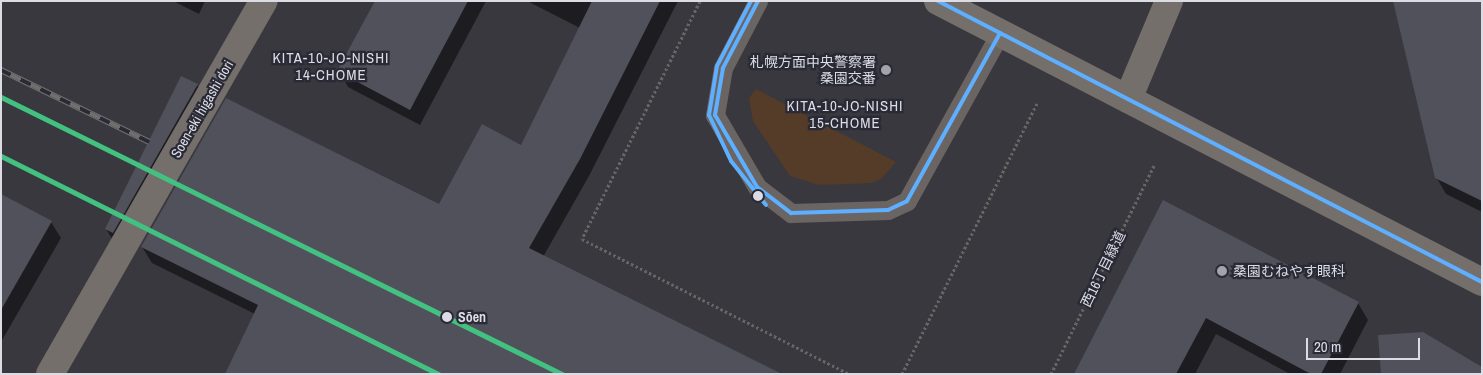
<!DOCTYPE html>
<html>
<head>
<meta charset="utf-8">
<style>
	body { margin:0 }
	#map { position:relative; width:1483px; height:375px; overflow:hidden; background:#38383e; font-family:"Archivo Narrow","Noto Sans JP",sans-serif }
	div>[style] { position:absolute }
	.green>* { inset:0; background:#553c28 }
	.shadow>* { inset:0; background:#0007 }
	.building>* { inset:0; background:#51515c }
	.path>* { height:3px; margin-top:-1.5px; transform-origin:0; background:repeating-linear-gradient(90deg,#686565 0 2.5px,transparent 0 5px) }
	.lane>* { height:19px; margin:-9.5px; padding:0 9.5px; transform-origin:9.5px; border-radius:9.5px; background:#6a6562 }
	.secondary>* { height:28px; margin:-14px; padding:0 14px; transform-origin:14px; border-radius:14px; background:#756f6b }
	.rail>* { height:5.5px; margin-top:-2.75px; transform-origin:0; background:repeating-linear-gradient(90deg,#2a2a37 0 11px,#706e6e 0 22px); box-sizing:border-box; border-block:1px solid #706e6e }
	.bus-1>* { height:4px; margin:-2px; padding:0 2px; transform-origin:2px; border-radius:2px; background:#5eafff }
	.bus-2>* { height:4px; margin:-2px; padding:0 2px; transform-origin:2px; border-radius:2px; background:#5eafff }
	.rail-1>* { height:5px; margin:-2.5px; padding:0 2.5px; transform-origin:2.5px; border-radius:2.5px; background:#43c181 }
	.dots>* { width:14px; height:14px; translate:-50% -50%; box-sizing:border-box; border:2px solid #2a2a37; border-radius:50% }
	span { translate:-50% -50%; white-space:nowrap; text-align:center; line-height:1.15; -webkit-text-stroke:4.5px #2a2a37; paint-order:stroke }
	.poi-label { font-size:14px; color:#dcdce4 }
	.right { translate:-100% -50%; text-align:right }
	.left { translate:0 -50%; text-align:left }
	.street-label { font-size:14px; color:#dcdce4 }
	.stop-label { font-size:14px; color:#dcdce4; font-weight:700 }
	.neighbourhood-label { font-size:15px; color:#dcdce4; letter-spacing:1px }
	.frame { position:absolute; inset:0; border:2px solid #dcdce4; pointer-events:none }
	.scale { position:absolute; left:1306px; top:338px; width:114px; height:22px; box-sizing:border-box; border:2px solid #dcdce4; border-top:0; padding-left:6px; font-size:15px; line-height:18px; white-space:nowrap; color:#dcdce4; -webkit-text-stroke:4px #2a2a37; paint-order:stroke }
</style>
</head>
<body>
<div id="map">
	<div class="green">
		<div style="clip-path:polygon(756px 89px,896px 162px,881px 179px,871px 183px,819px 185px,790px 176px,753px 121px,749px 98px)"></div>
	</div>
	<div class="shadow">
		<div style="clip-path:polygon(173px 1px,205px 1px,199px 14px)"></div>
		<div style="clip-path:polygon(376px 1px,486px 1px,420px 125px,348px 87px,339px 71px)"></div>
		<div style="clip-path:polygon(527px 1px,678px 1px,589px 176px,543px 257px,255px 314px,152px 263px,142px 247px,439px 205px,522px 147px,580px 28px)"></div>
		<div style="clip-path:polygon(1482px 1px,1482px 212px,1446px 194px,1436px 177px)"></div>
		<div style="clip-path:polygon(182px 77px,197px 85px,207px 102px,116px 245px,106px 229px)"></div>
		<div style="clip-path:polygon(1164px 202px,1358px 303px,1368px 320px,1340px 374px,1290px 374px,1216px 334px,1195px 374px,1076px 374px)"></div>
		<div style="clip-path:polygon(1px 203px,51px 222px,61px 238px,1px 342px)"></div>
	</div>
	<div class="building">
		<div style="clip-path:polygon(375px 1px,468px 1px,410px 110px,337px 71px)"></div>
		<div style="clip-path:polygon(592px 1px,660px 1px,580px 159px,529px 248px,782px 374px,225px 374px,258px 305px,141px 247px,226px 98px,439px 204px,482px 124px,521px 145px)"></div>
		<div style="clip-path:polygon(1393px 1px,1482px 1px,1482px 201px,1435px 178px)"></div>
		<div style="clip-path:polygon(181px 76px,198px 84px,113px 233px,105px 229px)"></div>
		<div style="clip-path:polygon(1px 194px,52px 221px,1px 310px)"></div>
		<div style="clip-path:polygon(1163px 200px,1359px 302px,1321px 374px,1311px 374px,1206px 318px,1176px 374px,1074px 374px)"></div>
		<div style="clip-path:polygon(1423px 332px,1482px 367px,1482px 374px,1381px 374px,1378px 335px)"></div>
	</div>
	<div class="path">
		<div style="left:700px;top:1px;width:266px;rotate:116.4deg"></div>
		<div style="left:582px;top:239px;width:299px;rotate:26.8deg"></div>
		<div style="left:902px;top:374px;width:303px;rotate:-63.5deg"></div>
		<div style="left:1051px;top:374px;width:234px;rotate:-63.7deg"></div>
	</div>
	<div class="lane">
		<div style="left:758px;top:1px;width:76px;rotate:117.6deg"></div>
		<div style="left:723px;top:68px;width:48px;rotate:99.7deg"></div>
		<div style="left:715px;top:115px;width:83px;rotate:59.7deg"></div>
		<div style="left:757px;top:187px;width:43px;rotate:37.4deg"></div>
		<div style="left:791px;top:213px;width:97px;rotate:-1.8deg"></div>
		<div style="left:888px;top:210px;width:21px;rotate:-25deg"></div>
		<div style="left:907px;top:201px;width:192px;rotate:-61deg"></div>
	</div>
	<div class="secondary">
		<div style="left:938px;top:1px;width:612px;rotate:27.32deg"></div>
		<div style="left:1128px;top:99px;width:106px;rotate:-67.3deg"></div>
		<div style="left:50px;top:374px;width:430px;rotate:-60.2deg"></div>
	</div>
	<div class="rail">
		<div style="left:1px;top:70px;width:165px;rotate:25.9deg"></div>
	</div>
	<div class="bus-1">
		<div style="left:758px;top:1px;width:76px;rotate:117.6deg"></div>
		<div style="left:723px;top:68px;width:48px;rotate:99.7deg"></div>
		<div style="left:715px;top:115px;width:83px;rotate:59.7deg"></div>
		<div style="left:757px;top:187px;width:43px;rotate:37.4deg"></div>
		<div style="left:791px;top:213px;width:97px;rotate:-1.8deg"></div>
		<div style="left:888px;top:210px;width:21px;rotate:-25deg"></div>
		<div style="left:907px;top:201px;width:192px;rotate:-61deg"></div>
		<div style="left:938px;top:1px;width:612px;rotate:27.32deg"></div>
	</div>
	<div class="bus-2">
		<div style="left:751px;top:1px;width:73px;rotate:117.6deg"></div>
		<div style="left:717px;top:66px;width:50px;rotate:99.3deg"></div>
		<div style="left:709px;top:115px;width:51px;rotate:64.4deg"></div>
		<div style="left:731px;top:161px;width:56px;rotate:51.5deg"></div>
	</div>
	<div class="rail-1">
		<div style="left:1px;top:97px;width:626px;rotate:26.28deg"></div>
		<div style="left:1px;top:156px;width:489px;rotate:26.5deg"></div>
	</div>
	<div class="dots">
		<div style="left:886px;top:70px;background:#a3a3aa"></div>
		<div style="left:758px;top:196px;background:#dcdce4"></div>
		<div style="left:1222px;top:271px;background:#a3a3aa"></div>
		<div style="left:447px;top:317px;background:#dcdce4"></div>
	</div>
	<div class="poi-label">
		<span class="right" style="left:876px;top:70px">札幌方面中央警察署<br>桑園交番</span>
		<span class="left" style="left:1233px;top:271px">桑園むねやす眼科</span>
	</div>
	<div class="street-label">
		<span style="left:202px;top:109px;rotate:-60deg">Soen-eki higashi dori</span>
		<span style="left:1103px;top:269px;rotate:-64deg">西16丁目緑道</span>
	</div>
	<div class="stop-label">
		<span class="left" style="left:458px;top:317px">Sōen</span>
	</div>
	<div class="neighbourhood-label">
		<span style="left:331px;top:66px">KITA-10-JO-NISHI<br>14-CHOME</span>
		<span style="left:845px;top:114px">KITA-10-JO-NISHI<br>15-CHOME</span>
	</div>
	<div class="frame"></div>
	<div class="scale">20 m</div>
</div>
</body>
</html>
